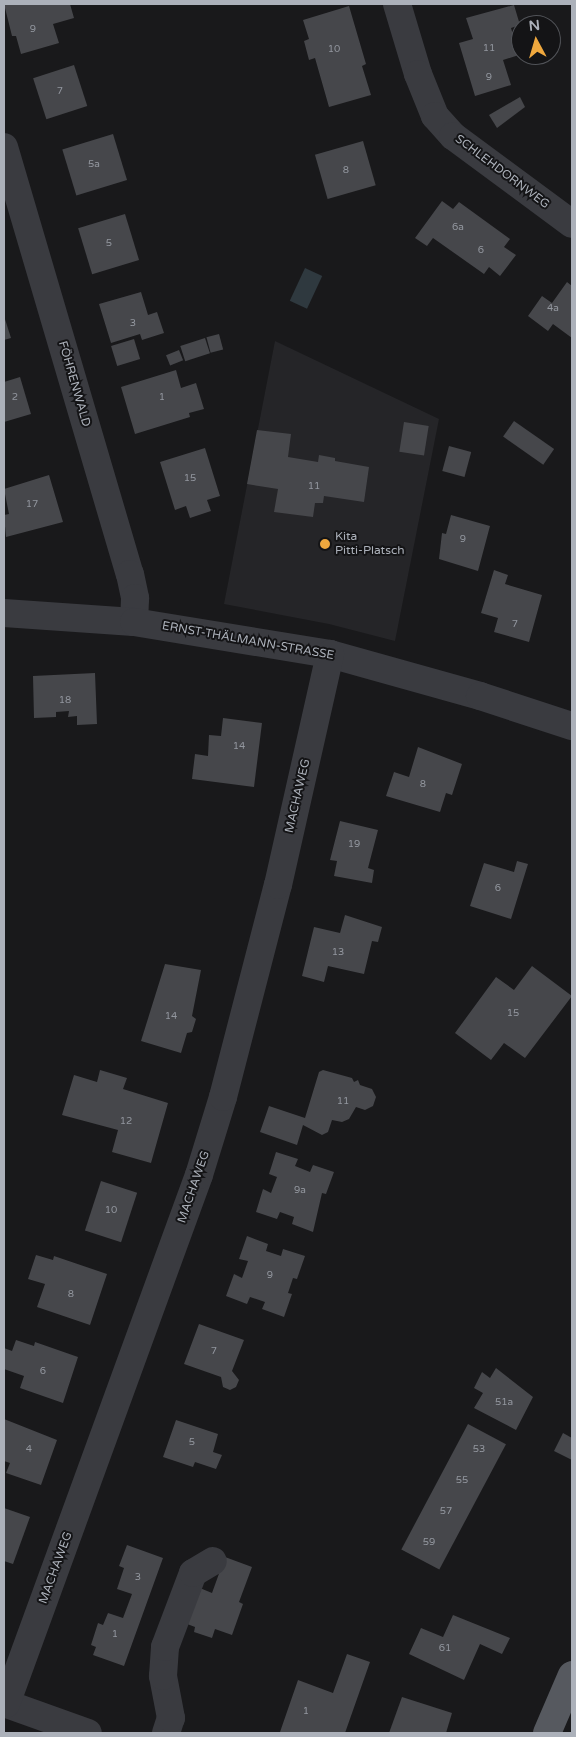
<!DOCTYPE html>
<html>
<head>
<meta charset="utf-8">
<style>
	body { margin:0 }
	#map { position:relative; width:576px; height:1737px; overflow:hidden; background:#19191b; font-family:"Varela Round",sans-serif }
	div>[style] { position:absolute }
	.built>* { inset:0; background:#252528 }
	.water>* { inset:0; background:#2f393f; transform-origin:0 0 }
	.building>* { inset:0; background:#46474b; transform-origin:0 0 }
	.minor>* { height:28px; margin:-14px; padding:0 14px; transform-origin:14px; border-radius:14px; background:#3a3b40 }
	.major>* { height:28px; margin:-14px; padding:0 14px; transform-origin:14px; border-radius:14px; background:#56595f }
	.dots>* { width:14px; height:14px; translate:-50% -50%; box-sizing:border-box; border:2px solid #141416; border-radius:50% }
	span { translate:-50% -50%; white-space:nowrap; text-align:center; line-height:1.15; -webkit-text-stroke:4px #141416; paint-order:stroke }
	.number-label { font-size:10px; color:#92969e }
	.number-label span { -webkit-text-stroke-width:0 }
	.street-label { font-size:12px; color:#acb1ba }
	.poi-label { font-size:12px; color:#acb1ba }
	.left { translate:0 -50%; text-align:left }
	.frame { position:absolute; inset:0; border:5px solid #acb1ba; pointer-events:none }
	.north { position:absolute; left:511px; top:15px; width:50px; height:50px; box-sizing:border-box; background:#141416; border:1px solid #515358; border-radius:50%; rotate:354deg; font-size:14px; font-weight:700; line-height:20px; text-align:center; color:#acb1ba }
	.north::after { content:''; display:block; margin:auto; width:18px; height:22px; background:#efa83e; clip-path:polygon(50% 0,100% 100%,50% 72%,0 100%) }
</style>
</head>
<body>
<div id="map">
	<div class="built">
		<div style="clip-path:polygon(275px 341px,439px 419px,395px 641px,329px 624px,224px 604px)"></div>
	</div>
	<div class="water">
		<div style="left:305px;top:268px;width:19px;height:36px;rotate:25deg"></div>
	</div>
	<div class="building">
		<div style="clip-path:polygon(4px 4px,70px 4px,74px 18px,53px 24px,59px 43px,21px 54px,16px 36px,12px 36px)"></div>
		<div style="clip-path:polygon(514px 5px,520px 25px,511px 28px,519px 55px,503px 60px,511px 85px,475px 96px,459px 43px,473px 39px,466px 18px)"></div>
		<div style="clip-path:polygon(349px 6px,366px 64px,362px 66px,371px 95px,329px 107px,315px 58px,309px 60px,304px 41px,309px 39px,303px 20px)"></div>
		<div style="left:74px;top:65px;width:43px;height:43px;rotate:72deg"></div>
		<div style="clip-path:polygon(520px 97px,525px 107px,497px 128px,489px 115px)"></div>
		<div style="left:113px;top:134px;width:48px;height:53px;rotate:73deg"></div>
		<div style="left:363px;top:141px;width:46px;height:50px;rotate:74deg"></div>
		<div style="clip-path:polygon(442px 201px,453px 209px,459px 202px,510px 239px,504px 247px,516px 255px,500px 276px,489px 267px,484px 274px,433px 238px,427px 246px,415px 238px)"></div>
		<div style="left:125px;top:214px;width:48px;height:49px;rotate:73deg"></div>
		<div style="clip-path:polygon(567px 282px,572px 286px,572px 338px,553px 324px,548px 331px,528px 316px,542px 296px,552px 303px)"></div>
		<div style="clip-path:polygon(141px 292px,148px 315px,157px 312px,164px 333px,142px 340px,140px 334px,111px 343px,99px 304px)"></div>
		<div style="clip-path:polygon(4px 316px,11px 338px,4px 340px)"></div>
		<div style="left:219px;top:334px;width:16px;height:13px;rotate:75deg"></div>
		<div style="left:205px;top:338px;width:16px;height:26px;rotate:72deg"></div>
		<div style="left:134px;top:339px;width:21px;height:24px;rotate:73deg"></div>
		<div style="left:179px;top:350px;width:11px;height:14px;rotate:68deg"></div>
		<div style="clip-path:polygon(176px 370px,181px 388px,196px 383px,204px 409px,189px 413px,190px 417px,135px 434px,121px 387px)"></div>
		<div style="clip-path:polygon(20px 377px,31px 414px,4px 422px,4px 382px)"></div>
		<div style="left:514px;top:421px;width:49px;height:19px;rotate:35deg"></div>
		<div style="left:404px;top:422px;width:25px;height:30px;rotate:9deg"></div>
		<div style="clip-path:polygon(257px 430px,291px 434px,288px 457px,318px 462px,319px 455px,335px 458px,335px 461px,369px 467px,364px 502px,324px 496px,323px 503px,315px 503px,313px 517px,274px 512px,278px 489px,247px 484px)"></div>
		<div style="left:449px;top:446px;width:23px;height:26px;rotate:15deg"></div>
		<div style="clip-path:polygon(205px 448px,220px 496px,207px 500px,211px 511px,190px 518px,186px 506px,175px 510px,160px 462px)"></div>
		<div style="clip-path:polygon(49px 475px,63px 522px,6px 537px,4px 515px,9px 514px,4px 489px)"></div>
		<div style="clip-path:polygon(451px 515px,490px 526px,478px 571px,439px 559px,442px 533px,446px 534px)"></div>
		<div style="clip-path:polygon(494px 570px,508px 575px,505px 584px,542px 595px,529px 642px,494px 632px,498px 618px,481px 613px)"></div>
		<div style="clip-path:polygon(95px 673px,97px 724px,77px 725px,77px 716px,68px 717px,69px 711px,56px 712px,56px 717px,34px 718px,33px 676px)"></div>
		<div style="clip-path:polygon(223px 718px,262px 723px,254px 787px,192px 779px,195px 754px,208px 756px,209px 735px,221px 736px)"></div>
		<div style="clip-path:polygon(418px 747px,462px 764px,452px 795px,446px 793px,440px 812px,386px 796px,394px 772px,409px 777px)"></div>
		<div style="clip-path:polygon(340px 821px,378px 830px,368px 868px,374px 870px,372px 883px,334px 876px,337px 861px,330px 860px)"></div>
		<div style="clip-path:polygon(517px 861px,528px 864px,511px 919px,470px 906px,484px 863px,514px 872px)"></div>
		<div style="clip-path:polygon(345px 915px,382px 927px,378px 942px,372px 941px,364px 974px,328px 966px,324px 982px,302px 976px,314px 927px,340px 933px)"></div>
		<div style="clip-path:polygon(165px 964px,201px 970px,192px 1016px,196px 1019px,192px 1032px,187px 1033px,181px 1053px,141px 1041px)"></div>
		<div style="clip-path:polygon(532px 966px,572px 996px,525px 1058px,504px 1043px,491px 1060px,455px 1033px,496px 977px,514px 990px)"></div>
		<div style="clip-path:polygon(100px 1070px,127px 1078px,123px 1089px,168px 1103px,151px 1163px,112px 1152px,118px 1130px,62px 1115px,74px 1075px,97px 1082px)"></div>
		<div style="clip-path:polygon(323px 1070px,352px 1078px,354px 1082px,358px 1080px,360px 1085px,372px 1089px,376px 1097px,373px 1106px,365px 1110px,356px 1107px,349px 1119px,342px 1122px,332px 1120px,328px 1132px,322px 1135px,303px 1125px,297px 1145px,260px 1132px,269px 1106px,305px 1118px,319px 1072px)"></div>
		<div style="clip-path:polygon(276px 1152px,298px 1159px,295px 1166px,310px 1172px,313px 1165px,334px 1172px,326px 1194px,322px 1193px,313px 1232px,292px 1224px,294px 1217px,280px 1212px,277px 1219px,256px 1212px,263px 1189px,271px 1193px,277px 1177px,269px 1174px)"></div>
		<div style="left:101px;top:1181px;width:38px;height:52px;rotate:18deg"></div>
		<div style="clip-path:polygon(247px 1236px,268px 1244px,266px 1251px,281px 1256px,283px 1249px,305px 1256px,297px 1279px,293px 1278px,288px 1293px,292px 1294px,284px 1317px,262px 1309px,265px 1302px,250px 1297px,247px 1304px,226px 1296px,234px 1274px,242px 1278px,248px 1261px,239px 1259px)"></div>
		<div style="clip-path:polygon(36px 1255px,53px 1260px,54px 1256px,107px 1274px,90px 1325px,37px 1307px,45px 1284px,28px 1279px)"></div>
		<div style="clip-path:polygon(199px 1324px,244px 1340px,232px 1371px,239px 1380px,236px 1387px,230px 1390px,223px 1387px,221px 1377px,184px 1364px)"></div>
		<div style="clip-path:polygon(16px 1340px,34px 1346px,35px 1342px,78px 1357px,63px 1403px,20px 1388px,24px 1376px,4px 1369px,4px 1348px,12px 1351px)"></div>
		<div style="clip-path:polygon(496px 1368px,533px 1397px,516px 1430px,474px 1408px,483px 1393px,474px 1388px,482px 1372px,490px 1378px)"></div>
		<div style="clip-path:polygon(4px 1419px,57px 1440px,41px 1485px,6px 1473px,10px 1463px,4px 1461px)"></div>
		<div style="clip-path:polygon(176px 1420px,218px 1434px,213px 1452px,222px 1455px,216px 1469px,195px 1462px,193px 1467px,163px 1457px)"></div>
		<div style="left:468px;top:1424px;width:43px;height:142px;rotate:28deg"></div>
		<div style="clip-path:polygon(563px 1433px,572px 1438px,572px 1460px,554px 1451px)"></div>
		<div style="clip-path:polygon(4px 1508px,30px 1517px,13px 1564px,4px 1561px)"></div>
		<div style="clip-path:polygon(127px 1545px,163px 1558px,124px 1666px,93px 1655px,96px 1647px,91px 1645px,98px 1623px,103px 1625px,108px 1613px,123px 1618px,132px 1594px,117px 1589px,124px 1568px,119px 1566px)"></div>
		<div style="clip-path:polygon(225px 1557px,252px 1567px,239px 1602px,243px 1604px,232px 1635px,215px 1629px,212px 1638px,194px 1632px,195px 1627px,182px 1622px,195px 1586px,212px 1593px)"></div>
		<div style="clip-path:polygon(453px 1615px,510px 1638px,502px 1654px,480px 1644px,464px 1680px,409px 1654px,421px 1628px,443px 1637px)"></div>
		<div style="clip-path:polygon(347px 1654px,370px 1662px,345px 1733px,280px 1732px,298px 1680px,333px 1693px)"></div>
		<div style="clip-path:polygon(402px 1697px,452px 1713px,446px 1733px,389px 1733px)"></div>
	</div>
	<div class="minor">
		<div style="left:397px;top:4px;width:73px;rotate:73.3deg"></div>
		<div style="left:418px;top:74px;width:45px;rotate:68deg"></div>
		<div style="left:435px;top:116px;width:27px;rotate:48deg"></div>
		<div style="left:453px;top:136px;width:148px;rotate:36.5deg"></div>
		<div style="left:4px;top:147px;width:445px;rotate:73.6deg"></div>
		<div style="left:130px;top:574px;width:25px;rotate:78deg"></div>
		<div style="left:135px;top:598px;width:24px;rotate:92deg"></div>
		<div style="left:4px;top:613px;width:130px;rotate:4deg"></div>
		<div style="left:134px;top:622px;width:199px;rotate:9.3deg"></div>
		<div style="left:330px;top:654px;width:156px;rotate:15.6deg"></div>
		<div style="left:480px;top:696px;width:97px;rotate:18.1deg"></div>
		<div style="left:4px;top:1703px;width:89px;rotate:19.7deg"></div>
		<div style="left:6px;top:1704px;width:563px;rotate:-69.96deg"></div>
		<div style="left:199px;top:1175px;width:82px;rotate:-72.9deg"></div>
		<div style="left:223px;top:1097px;width:219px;rotate:-75.5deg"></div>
		<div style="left:278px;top:885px;width:237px;rotate:-77.3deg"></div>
		<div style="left:166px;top:1733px;width:16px;rotate:-72deg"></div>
		<div style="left:171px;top:1718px;width:43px;rotate:-100.8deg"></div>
		<div style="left:163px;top:1676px;width:29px;rotate:-86deg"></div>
		<div style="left:165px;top:1647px;width:79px;rotate:-69.3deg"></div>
		<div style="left:193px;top:1573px;width:23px;rotate:-31deg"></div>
	</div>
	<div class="major">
		<div style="left:547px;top:1733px;width:63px;rotate:-66.7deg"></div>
	</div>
	<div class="dots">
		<div style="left:325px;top:544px;background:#efa83e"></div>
	</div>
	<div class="number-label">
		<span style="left:33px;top:30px">9</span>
		<span style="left:489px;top:49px">11</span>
		<span style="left:334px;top:50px">10</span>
		<span style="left:489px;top:78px">9</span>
		<span style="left:60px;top:92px">7</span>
		<span style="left:94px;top:165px">5a</span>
		<span style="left:346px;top:171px">8</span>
		<span style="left:458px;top:228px">6a</span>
		<span style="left:109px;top:244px">5</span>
		<span style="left:481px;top:251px">6</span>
		<span style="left:553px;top:309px">4a</span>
		<span style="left:133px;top:324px">3</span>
		<span style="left:15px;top:398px">2</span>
		<span style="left:162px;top:398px">1</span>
		<span style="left:190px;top:479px">15</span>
		<span style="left:314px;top:487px">11</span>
		<span style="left:32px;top:505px">17</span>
		<span style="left:463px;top:540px">9</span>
		<span style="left:515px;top:625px">7</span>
		<span style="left:65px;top:701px">18</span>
		<span style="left:239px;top:747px">14</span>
		<span style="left:423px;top:785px">8</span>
		<span style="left:354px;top:845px">19</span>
		<span style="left:498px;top:889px">6</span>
		<span style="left:338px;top:953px">13</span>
		<span style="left:513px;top:1014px">15</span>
		<span style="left:171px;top:1017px">14</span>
		<span style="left:343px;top:1102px">11</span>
		<span style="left:126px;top:1122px">12</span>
		<span style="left:300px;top:1191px">9a</span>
		<span style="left:111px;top:1211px">10</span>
		<span style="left:270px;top:1276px">9</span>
		<span style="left:71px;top:1295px">8</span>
		<span style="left:214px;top:1352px">7</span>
		<span style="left:43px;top:1372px">6</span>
		<span style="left:504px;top:1403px">51a</span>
		<span style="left:192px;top:1443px">5</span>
		<span style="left:29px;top:1450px">4</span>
		<span style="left:479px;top:1450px">53</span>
		<span style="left:462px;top:1481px">55</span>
		<span style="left:446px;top:1512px">57</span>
		<span style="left:429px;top:1543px">59</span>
		<span style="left:138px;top:1578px">3</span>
		<span style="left:115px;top:1635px">1</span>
		<span style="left:445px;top:1649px">61</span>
		<span style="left:306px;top:1712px">1</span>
	</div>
	<div class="street-label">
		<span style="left:502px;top:172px;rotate:37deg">SCHLEHDORNWEG</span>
		<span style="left:74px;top:384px;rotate:74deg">FÖHRENWALD</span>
		<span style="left:248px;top:641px;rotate:10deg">ERNST-THÄLMANN-STRASSE</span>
		<span style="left:298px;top:796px;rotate:-77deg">MACHAWEG</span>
		<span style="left:194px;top:1187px;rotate:-71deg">MACHAWEG</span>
		<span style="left:56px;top:1568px;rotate:-70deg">MACHAWEG</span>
	</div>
	<div class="poi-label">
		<span class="left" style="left:335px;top:544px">Kita<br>Pitti-Platsch</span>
	</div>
	<div class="frame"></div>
	<div class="north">N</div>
</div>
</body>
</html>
